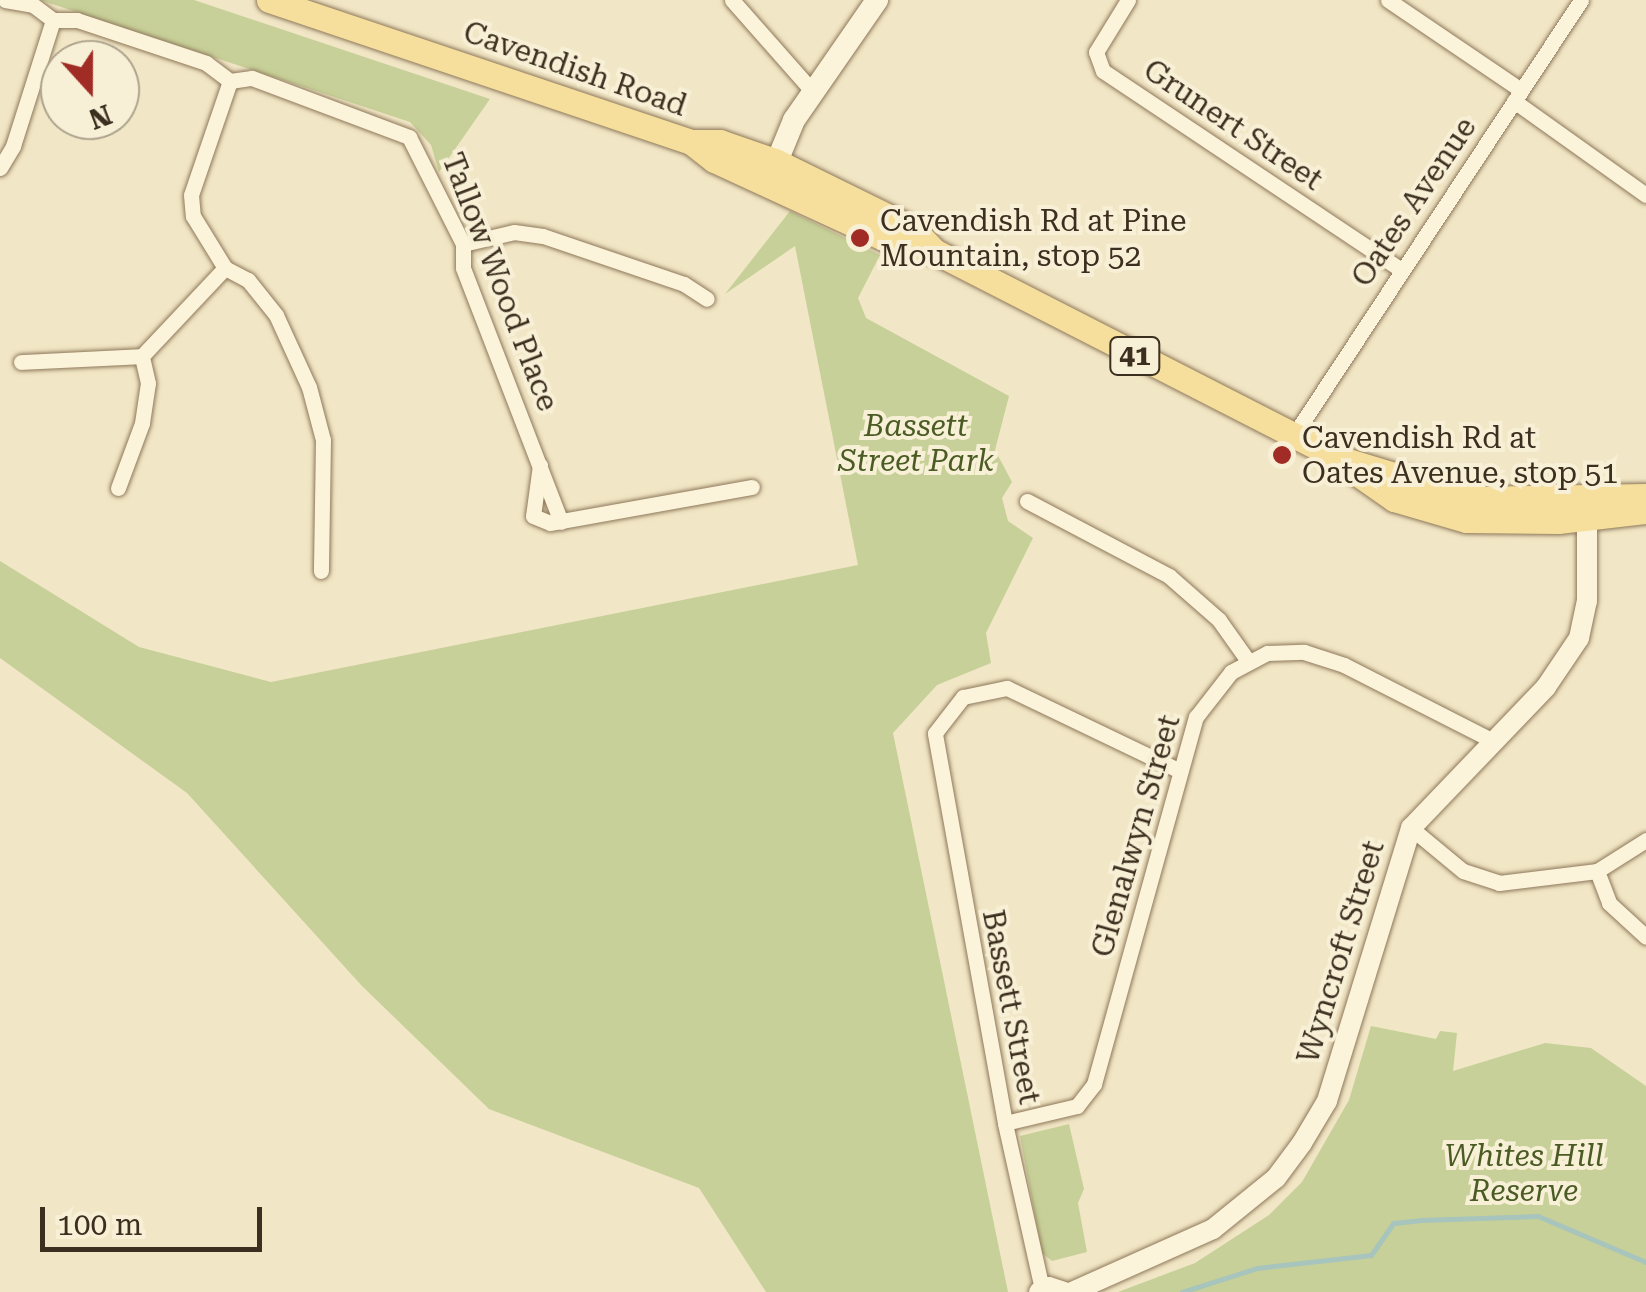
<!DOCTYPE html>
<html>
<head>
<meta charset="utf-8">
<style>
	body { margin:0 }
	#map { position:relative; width:1646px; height:1292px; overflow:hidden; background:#f1e6c5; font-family:"Roboto Serif",serif }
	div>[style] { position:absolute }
	.green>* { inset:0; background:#c7d098 }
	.stream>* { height:5px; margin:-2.5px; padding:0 2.5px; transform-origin:2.5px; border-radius:2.5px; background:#a7c4bd }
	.roads { filter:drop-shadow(0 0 2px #8e785a) drop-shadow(0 0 2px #8e785a) }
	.minor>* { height:15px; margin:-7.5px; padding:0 7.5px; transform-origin:7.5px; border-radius:7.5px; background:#fbf3da }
	.tertiary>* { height:20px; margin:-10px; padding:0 10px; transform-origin:10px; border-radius:10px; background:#fbf3da }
	.secondary>* { height:22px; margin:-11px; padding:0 11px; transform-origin:11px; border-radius:11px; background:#fbf3da }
	.primary>* { height:25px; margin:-12.5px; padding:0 12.5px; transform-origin:12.5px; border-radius:12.5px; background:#f6df9c }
	.dots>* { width:28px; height:28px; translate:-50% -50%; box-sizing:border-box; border:5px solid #f8f0d6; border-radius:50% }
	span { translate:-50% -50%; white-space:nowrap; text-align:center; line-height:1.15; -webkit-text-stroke:8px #f8f0d6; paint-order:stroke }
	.shield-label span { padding:2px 8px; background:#f8f0d6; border:2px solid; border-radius:8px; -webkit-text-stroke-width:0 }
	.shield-label { font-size:28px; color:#3d2f1f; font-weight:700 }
	.street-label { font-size:30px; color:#3d2f1f }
	.poi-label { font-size:30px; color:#3d2f1f }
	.left { translate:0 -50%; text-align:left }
	.park-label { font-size:30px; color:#4a5b24; font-style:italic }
	.north { position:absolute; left:40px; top:40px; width:100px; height:100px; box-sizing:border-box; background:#f8f0d6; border:2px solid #ada38d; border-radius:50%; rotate:159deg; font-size:28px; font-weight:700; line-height:40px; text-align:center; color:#3d2f1f }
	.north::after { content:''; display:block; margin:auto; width:35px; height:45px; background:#a12c26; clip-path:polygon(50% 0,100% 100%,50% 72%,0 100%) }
	.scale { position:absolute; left:40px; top:1207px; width:222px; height:45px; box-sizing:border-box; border:5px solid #3d2f1f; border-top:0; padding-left:12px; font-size:30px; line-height:35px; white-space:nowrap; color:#3d2f1f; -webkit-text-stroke:8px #f8f0d6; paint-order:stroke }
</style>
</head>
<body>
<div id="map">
	<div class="green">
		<div style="clip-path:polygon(40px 0,194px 0,490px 99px,439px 172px,431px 145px,410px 122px)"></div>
		<div style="clip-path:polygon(790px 211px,880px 255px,858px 298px,866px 318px,1009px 396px,995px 450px,1012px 482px,1002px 498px,1008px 521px,1033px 538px,986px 633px,991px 663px,937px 685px,893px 733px,1008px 1292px,766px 1292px,699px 1188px,489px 1109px,362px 986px,187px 793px,0 658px,0 561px,139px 647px,271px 682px,858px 565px,795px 246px,725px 294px)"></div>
		<div style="clip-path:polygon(1371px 1026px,1436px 1039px,1440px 1031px,1457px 1033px,1453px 1071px,1545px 1043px,1591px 1048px,1646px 1086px,1646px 1292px,1118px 1292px,1195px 1263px,1269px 1215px,1302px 1182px,1349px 1100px)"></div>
		<div style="clip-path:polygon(1069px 1124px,1084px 1189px,1078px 1203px,1087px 1252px,1052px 1261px,1042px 1253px,1020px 1136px)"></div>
	</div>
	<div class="stream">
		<div style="left:1182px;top:1292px;width:79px;rotate:-17.7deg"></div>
		<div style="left:1257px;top:1268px;width:115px;rotate:-6.5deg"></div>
		<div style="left:1371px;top:1255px;width:39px;rotate:-55deg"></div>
		<div style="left:1393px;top:1223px;width:29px;rotate:-6deg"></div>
		<div style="left:1422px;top:1220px;width:116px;rotate:-2deg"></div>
		<div style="left:1538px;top:1216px;width:117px;rotate:23.1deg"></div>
	</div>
	<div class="roads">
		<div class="minor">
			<div style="left:5px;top:0;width:28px;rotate:10deg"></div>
			<div style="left:33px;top:5px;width:25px;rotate:37deg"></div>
			<div style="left:53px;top:20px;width:24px"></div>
			<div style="left:77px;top:20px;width:136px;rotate:18.4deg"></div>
			<div style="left:206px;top:63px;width:30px;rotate:37deg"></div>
			<div style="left:230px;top:81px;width:22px;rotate:-8deg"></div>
			<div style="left:252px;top:78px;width:168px;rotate:20.6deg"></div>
			<div style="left:409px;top:137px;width:120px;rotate:63.2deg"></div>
			<div style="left:463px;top:244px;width:24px;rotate:90deg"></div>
			<div style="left:463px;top:268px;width:272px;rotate:68.9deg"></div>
			<div style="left:732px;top:0;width:123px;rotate:48.6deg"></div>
			<div style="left:1128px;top:0;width:61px;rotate:121.6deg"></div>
			<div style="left:1096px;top:52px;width:20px;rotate:70deg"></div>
			<div style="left:1103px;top:71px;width:358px;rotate:33.7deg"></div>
			<div style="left:1388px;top:0;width:161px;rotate:34.1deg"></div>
			<div style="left:230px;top:81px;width:120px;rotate:108.9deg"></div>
			<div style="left:191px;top:195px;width:21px;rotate:85deg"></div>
			<div style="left:193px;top:216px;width:61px;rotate:58.4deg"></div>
			<div style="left:225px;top:268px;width:26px;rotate:28deg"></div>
			<div style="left:248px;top:280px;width:45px;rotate:51.3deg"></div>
			<div style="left:276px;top:315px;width:79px;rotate:65.4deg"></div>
			<div style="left:309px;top:387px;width:55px;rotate:75.2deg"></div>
			<div style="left:323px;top:440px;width:131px;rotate:90.9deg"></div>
			<div style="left:1514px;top:101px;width:162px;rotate:35.5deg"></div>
			<div style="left:0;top:168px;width:26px;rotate:-59deg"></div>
			<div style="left:13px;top:146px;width:132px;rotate:-72.4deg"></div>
			<div style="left:463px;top:244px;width:52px;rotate:-13.2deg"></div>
			<div style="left:514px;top:232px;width:29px;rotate:8deg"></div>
			<div style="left:543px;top:236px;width:149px;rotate:18.8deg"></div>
			<div style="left:684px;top:284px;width:27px;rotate:33deg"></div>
			<div style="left:21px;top:362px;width:121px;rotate:-2.8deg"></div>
			<div style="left:142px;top:356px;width:121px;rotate:-46.7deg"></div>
			<div style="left:1294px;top:435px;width:521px;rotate:-56.58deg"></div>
			<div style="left:540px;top:465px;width:51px;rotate:97.8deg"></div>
			<div style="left:533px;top:516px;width:18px;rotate:22deg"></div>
			<div style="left:550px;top:523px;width:205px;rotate:-10.1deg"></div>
			<div style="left:118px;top:488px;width:69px;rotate:-69.7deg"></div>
			<div style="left:142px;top:423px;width:40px;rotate:-81.5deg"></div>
			<div style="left:148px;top:383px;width:28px;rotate:-103deg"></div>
			<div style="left:1027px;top:501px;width:161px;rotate:27.8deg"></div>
			<div style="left:1169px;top:576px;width:67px;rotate:41.3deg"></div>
			<div style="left:1219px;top:620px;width:50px;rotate:54.7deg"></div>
			<div style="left:1411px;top:828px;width:67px;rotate:39.6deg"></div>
			<div style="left:1463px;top:871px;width:38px;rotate:18deg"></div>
			<div style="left:1499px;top:883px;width:99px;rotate:-7deg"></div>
			<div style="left:1597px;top:871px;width:58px;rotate:-32.3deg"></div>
			<div style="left:1597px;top:871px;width:34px;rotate:69deg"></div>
			<div style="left:1609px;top:903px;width:50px;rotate:42.6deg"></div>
			<div style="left:1005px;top:1123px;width:74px;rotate:-13.3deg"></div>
			<div style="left:1077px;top:1106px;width:28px;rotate:-52deg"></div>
			<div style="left:1094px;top:1084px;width:381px;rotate:-74.5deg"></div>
			<div style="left:1196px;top:717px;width:57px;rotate:-52.1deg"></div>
			<div style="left:1231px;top:672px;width:41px;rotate:-27.8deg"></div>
			<div style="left:1267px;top:653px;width:37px;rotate:-2deg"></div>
			<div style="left:1304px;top:652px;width:42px;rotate:18deg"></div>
			<div style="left:1344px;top:665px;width:165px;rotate:27deg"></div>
			<div style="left:1042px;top:1289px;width:170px;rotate:-102.6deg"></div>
			<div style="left:1005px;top:1123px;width:396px;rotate:-100.2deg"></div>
			<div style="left:935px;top:733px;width:46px;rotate:-52.1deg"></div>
			<div style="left:963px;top:697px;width:45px;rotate:-11.6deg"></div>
			<div style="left:1007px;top:688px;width:192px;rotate:25.6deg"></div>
		</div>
		<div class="tertiary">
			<div style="left:1039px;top:1292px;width:11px;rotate:-27deg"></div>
			<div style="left:1049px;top:1287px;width:16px;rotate:18deg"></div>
			<div style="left:1072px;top:1292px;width:154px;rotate:-24.1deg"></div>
			<div style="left:1213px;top:1229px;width:81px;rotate:-39deg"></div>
			<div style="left:1276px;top:1178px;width:44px;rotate:-53.4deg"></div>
			<div style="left:1302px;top:1143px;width:49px;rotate:-59.2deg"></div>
			<div style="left:1327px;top:1101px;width:286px;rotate:-72.9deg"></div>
			<div style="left:1411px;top:828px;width:195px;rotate:-46.2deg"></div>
			<div style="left:1546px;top:687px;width:59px;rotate:-56deg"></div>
			<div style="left:1579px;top:638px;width:38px;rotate:-78deg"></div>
			<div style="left:1587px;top:601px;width:96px;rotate:-90deg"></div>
		</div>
		<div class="secondary">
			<div style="left:771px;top:176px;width:61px;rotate:-67.7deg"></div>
			<div style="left:794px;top:120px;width:146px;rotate:-55.3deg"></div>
		</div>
		<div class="primary">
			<div style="left:269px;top:0;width:445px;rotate:18.6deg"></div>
			<div style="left:691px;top:142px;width:29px"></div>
			<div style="left:720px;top:142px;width:58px;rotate:19.1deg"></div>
			<div style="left:775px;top:161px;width:154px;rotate:26.2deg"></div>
			<div style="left:913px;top:229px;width:30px;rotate:46deg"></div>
			<div style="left:934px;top:251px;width:454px;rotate:27.1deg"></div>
			<div style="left:1338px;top:458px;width:141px;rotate:16.9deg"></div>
			<div style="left:1473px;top:499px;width:173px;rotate:-1deg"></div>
			<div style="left:691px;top:142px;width:29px;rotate:38deg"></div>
			<div style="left:714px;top:160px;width:206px;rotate:24.7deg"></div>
			<div style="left:901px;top:246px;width:33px;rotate:9deg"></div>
			<div style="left:1341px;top:462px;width:65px;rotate:34.9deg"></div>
			<div style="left:1394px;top:499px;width:75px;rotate:16.3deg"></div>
			<div style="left:1466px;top:520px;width:92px;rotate:0.6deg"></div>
			<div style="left:1558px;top:521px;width:89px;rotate:-6.5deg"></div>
		</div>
	</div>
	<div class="dots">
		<div style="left:860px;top:238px;background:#a12c26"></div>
		<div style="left:1282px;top:455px;background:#a12c26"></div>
	</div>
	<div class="shield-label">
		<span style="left:1135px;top:356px">41</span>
	</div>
	<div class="street-label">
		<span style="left:575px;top:69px;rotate:19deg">Cavendish Road</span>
		<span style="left:1233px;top:125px;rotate:34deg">Grunert Street</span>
		<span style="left:1414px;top:202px;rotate:-56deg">Oates Avenue</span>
		<span style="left:500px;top:282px;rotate:69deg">Tallow Wood Place</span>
		<span style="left:1136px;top:836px;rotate:-74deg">Glenalwyn Street</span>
		<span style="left:1341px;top:952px;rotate:-73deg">Wyncroft Street</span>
		<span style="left:1011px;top:1007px;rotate:79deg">Bassett Street</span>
	</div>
	<div class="poi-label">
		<span class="left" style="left:880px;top:238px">Cavendish Rd at Pine<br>Mountain, stop 52</span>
		<span class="left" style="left:1302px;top:455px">Cavendish Rd at<br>Oates Avenue, stop 51</span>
	</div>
	<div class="park-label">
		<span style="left:916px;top:443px">Bassett<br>Street Park</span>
		<span style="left:1524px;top:1173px">Whites Hill<br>Reserve</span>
	</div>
	<div class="north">N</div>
	<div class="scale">100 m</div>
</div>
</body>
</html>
